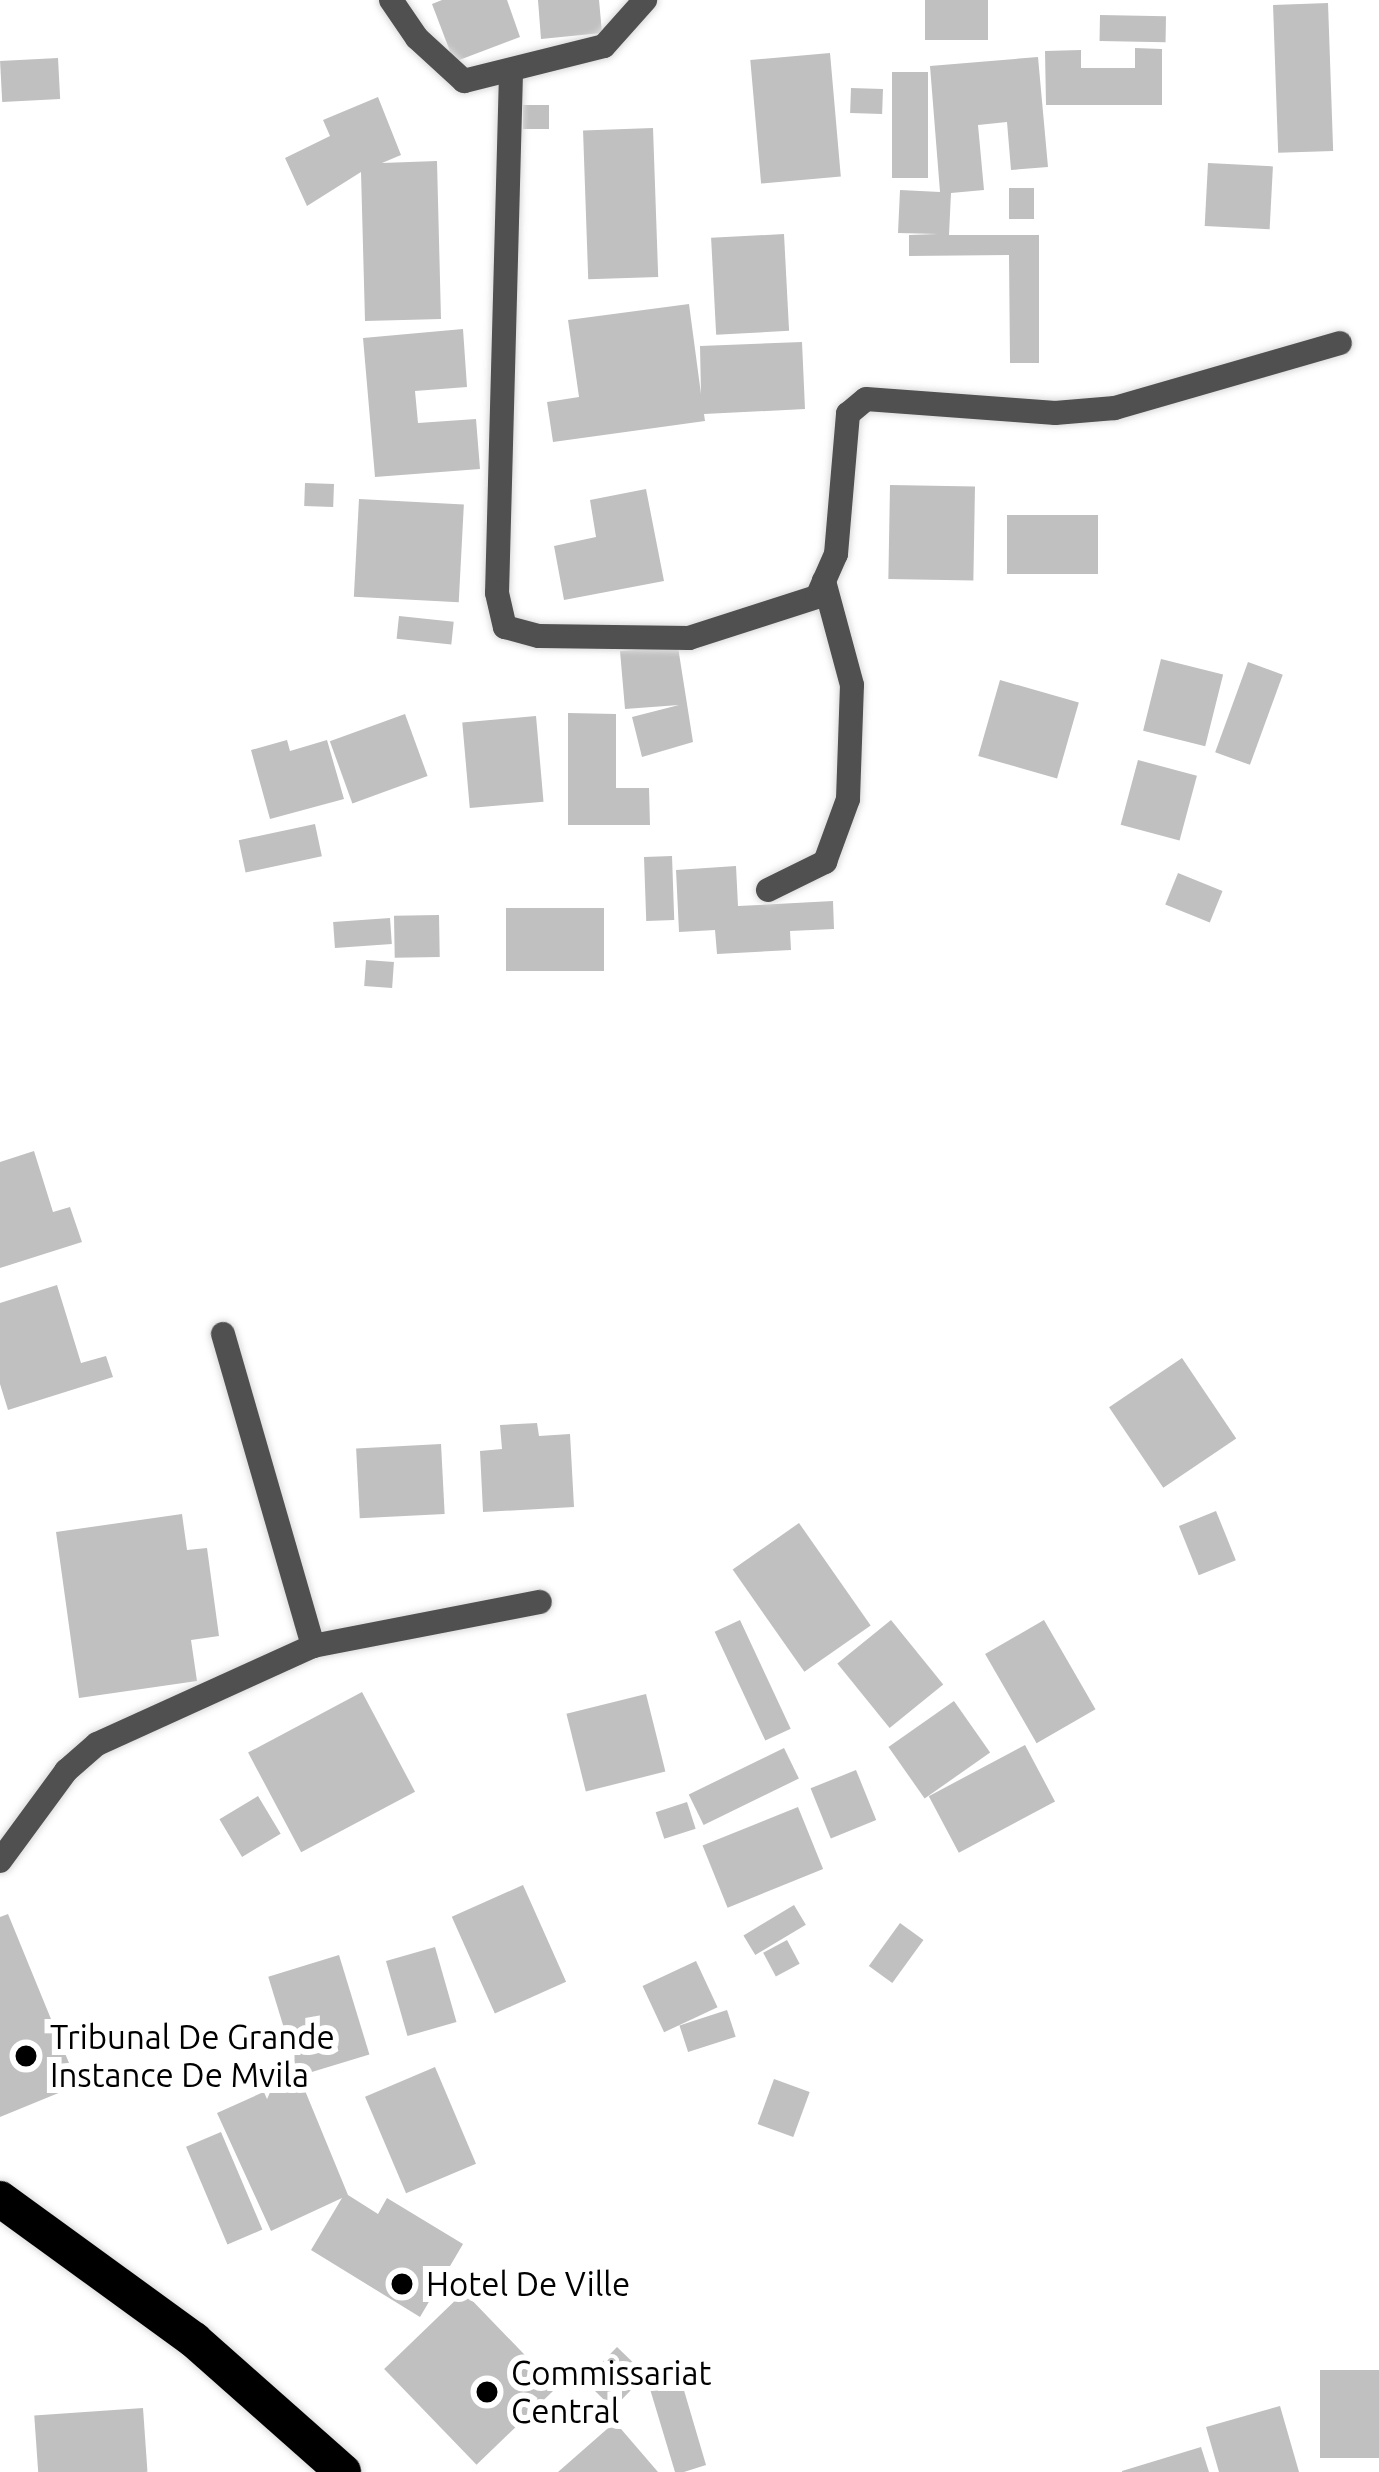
<!DOCTYPE html>
<html>
<head>
<meta charset="utf-8">
<style>
	body { margin:0 }
	#map { position:relative; width:1379px; height:2472px; overflow:hidden; background:#fff; font-family:Ubuntu,sans-serif }
	div>[style] { position:absolute }
	.building>* { inset:0; background:#c0c0c0; transform-origin:0 0 }
	.roads { filter:drop-shadow(0 0 3px #dbdbdb) drop-shadow(0 0 3px #dbdbdb) }
	.street>* { height:24px; margin:-12px; padding:0 12px; transform-origin:12px; border-radius:12px; background:#505050 }
	.highway>* { height:36px; margin:-18px; padding:0 18px; transform-origin:18px; border-radius:18px; background:#000 }
	.dots>* { width:33px; height:33px; translate:-50% -50%; box-sizing:border-box; border:6px solid #fff; border-radius:50% }
	span { translate:-50% -50%; white-space:nowrap; text-align:center; line-height:1.15; -webkit-text-stroke:12px #fff; paint-order:stroke }
	.poi-label { font-size:33px; color:#000 }
	.left { translate:0 -50%; text-align:left }
</style>
</head>
<body>
<div id="map">
	<div class="building">
		<div style="clip-path:polygon(442px 0,507px 0,520px 37px,454px 62px,432px 4px)"></div>
		<div style="clip-path:polygon(538px 0,599px 0,602px 33px,541px 39px)"></div>
		<div style="left:925px;top:0;width:63px;height:40px"></div>
		<div style="left:1328px;top:3px;width:148px;height:55px;rotate:88deg"></div>
		<div style="left:1100px;top:15px;width:66px;height:26px;rotate:1deg"></div>
		<div style="clip-path:polygon(1135px 48px,1162px 49px,1162px 105px,1046px 105px,1045px 51px,1081px 50px,1081px 68px,1135px 68px)"></div>
		<div style="left:830px;top:53px;width:124px;height:80px;rotate:85deg"></div>
		<div style="clip-path:polygon(1038px 57px,1048px 167px,1011px 170px,1007px 122px,978px 125px,984px 190px,951px 193px,949px 235px,1039px 235px,1039px 363px,1010px 363px,1009px 255px,909px 256px,909px 235px,938px 234px,898px 233px,900px 190px,940px 192px,930px 66px)"></div>
		<div style="left:58px;top:58px;width:41px;height:58px;rotate:87deg"></div>
		<div style="left:892px;top:72px;width:36px;height:106px"></div>
		<div style="left:851px;top:88px;width:32px;height:25px;rotate:2deg"></div>
		<div style="clip-path:polygon(378px 97px,401px 155px,382px 163px,437px 161px,441px 319px,365px 321px,361px 172px,307px 206px,285px 158px,330px 136px,323px 120px)"></div>
		<div style="left:549px;top:105px;width:24px;height:26px;rotate:90deg"></div>
		<div style="left:653px;top:128px;width:149px;height:70px;rotate:88deg"></div>
		<div style="left:1208px;top:163px;width:65px;height:63px;rotate:3deg"></div>
		<div style="left:1009px;top:188px;width:25px;height:31px"></div>
		<div style="left:784px;top:234px;width:97px;height:73px;rotate:87deg"></div>
		<div style="clip-path:polygon(689px 304px,701px 394px,700px 346px,802px 342px,805px 409px,704px 414px,705px 421px,553px 442px,547px 402px,579px 397px,568px 320px)"></div>
		<div style="clip-path:polygon(463px 329px,467px 387px,415px 391px,418px 423px,476px 419px,480px 469px,375px 477px,363px 338px)"></div>
		<div style="left:305px;top:483px;width:29px;height:23px;rotate:2deg"></div>
		<div style="left:890px;top:485px;width:85px;height:94px;rotate:1deg"></div>
		<div style="clip-path:polygon(646px 489px,664px 581px,564px 600px,554px 546px,596px 537px,590px 500px)"></div>
		<div style="left:359px;top:499px;width:105px;height:98px;rotate:3deg"></div>
		<div style="left:1007px;top:515px;width:91px;height:59px"></div>
		<div style="left:399px;top:616px;width:55px;height:23px;rotate:6deg"></div>
		<div style="clip-path:polygon(678px 647px,693px 742px,642px 757px,632px 717px,679px 705px,625px 709px,620px 651px)"></div>
		<div style="left:1161px;top:659px;width:64px;height:74px;rotate:14deg"></div>
		<div style="left:1248px;top:662px;width:37px;height:96px;rotate:20deg"></div>
		<div style="left:1000px;top:680px;width:82px;height:79px;rotate:16deg"></div>
		<div style="clip-path:polygon(568px 713px,616px 714px,616px 788px,649px 788px,650px 825px,568px 825px)"></div>
		<div style="left:405px;top:714px;width:66px;height:80px;rotate:70deg"></div>
		<div style="left:536px;top:716px;width:86px;height:74px;rotate:85deg"></div>
		<div style="clip-path:polygon(287px 740px,290px 751px,327px 740px,344px 799px,270px 819px,251px 750px)"></div>
		<div style="left:1138px;top:760px;width:61px;height:67px;rotate:15deg"></div>
		<div style="left:315px;top:824px;width:33px;height:78px;rotate:78deg"></div>
		<div style="left:672px;top:856px;width:64px;height:28px;rotate:88deg"></div>
		<div style="clip-path:polygon(736px 866px,738px 906px,833px 901px,834px 929px,790px 931px,791px 950px,717px 954px,715px 930px,679px 932px,676px 870px)"></div>
		<div style="left:1178px;top:873px;width:48px;height:34px;rotate:22deg"></div>
		<div style="left:506px;top:908px;width:98px;height:63px"></div>
		<div style="left:439px;top:915px;width:42px;height:45px;rotate:89deg"></div>
		<div style="left:390px;top:918px;width:26px;height:57px;rotate:86deg"></div>
		<div style="left:366px;top:960px;width:28px;height:26px;rotate:4deg"></div>
		<div style="clip-path:polygon(34px 1151px,53px 1212px,70px 1207px,82px 1242px,0 1268px,0 1162px)"></div>
		<div style="clip-path:polygon(57px 1285px,81px 1363px,106px 1356px,113px 1377px,8px 1410px,0 1384px,0 1303px)"></div>
		<div style="left:1182px;top:1358px;width:97px;height:88px;rotate:56deg"></div>
		<div style="clip-path:polygon(537px 1423px,539px 1436px,570px 1434px,574px 1507px,483px 1512px,480px 1451px,502px 1449px,500px 1425px)"></div>
		<div style="left:441px;top:1444px;width:70px;height:85px;rotate:87deg"></div>
		<div style="left:1216px;top:1511px;width:53px;height:40px;rotate:68deg"></div>
		<div style="clip-path:polygon(182px 1514px,187px 1550px,207px 1548px,219px 1636px,191px 1640px,197px 1681px,79px 1698px,56px 1532px)"></div>
		<div style="left:799px;top:1523px;width:125px;height:81px;rotate:55deg"></div>
		<div style="left:740px;top:1620px;width:120px;height:28px;rotate:65deg"></div>
		<div style="left:891px;top:1620px;width:83px;height:69px;rotate:51deg"></div>
		<div style="left:1044px;top:1620px;width:103px;height:68px;rotate:60deg"></div>
		<div style="left:362px;top:1692px;width:113px;height:129px;rotate:62deg"></div>
		<div style="left:646px;top:1694px;width:80px;height:82px;rotate:76deg"></div>
		<div style="left:954px;top:1701px;width:63px;height:80px;rotate:55deg"></div>
		<div style="left:1025px;top:1745px;width:64px;height:109px;rotate:62deg"></div>
		<div style="left:784px;top:1748px;width:34px;height:106px;rotate:64deg"></div>
		<div style="left:856px;top:1770px;width:54px;height:49px;rotate:68deg"></div>
		<div style="left:258px;top:1796px;width:44px;height:45px;rotate:59deg"></div>
		<div style="left:687px;top:1802px;width:28px;height:33px;rotate:72deg"></div>
		<div style="left:798px;top:1807px;width:67px;height:103px;rotate:68deg"></div>
		<div style="left:523px;top:1885px;width:106px;height:78px;rotate:66deg"></div>
		<div style="left:794px;top:1905px;width:23px;height:59px;rotate:59deg"></div>
		<div style="clip-path:polygon(8px 1914px,78px 2085px,0 2117px,0 1917px)"></div>
		<div style="left:900px;top:1923px;width:29px;height:53px;rotate:36deg"></div>
		<div style="left:787px;top:1940px;width:27px;height:27px;rotate:62deg"></div>
		<div style="left:435px;top:1947px;width:78px;height:51px;rotate:74deg"></div>
		<div style="left:339px;top:1955px;width:104px;height:74px;rotate:73deg"></div>
		<div style="left:696px;top:1961px;width:51px;height:59px;rotate:65deg"></div>
		<div style="left:727px;top:2010px;width:28px;height:50px;rotate:72deg"></div>
		<div style="left:435px;top:2067px;width:105px;height:76px;rotate:67deg"></div>
		<div style="clip-path:polygon(299px 2076px,348px 2195px,378px 2214px,387px 2198px,463px 2244px,420px 2317px,311px 2250px,342px 2198px,271px 2231px,217px 2113px)"></div>
		<div style="left:774px;top:2079px;width:38px;height:48px;rotate:20deg"></div>
		<div style="left:221px;top:2132px;width:106px;height:38px;rotate:67deg"></div>
		<div style="left:464px;top:2292px;width:133px;height:111px;rotate:46deg"></div>
		<div style="left:617px;top:2347px;width:40px;height:47px;rotate:44deg"></div>
		<div style="clip-path:polygon(678px 2370px,706px 2465px,684px 2472px,675px 2472px,647px 2379px)"></div>
		<div style="left:1379px;top:2370px;width:88px;height:59px;rotate:90deg"></div>
		<div style="clip-path:polygon(1280px 2406px,1299px 2472px,1219px 2472px,1206px 2427px)"></div>
		<div style="left:143px;top:2408px;width:64px;height:109px;rotate:86deg"></div>
		<div style="clip-path:polygon(615px 2422px,658px 2472px,558px 2472px)"></div>
		<div style="clip-path:polygon(1201px 2447px,1209px 2472px,1122px 2472px,1122px 2471px)"></div>
	</div>
	<div class="roads">
		<div class="street">
			<div style="left:391px;top:0;width:46px;rotate:55.6deg"></div>
			<div style="left:417px;top:38px;width:64px;rotate:42.5deg"></div>
			<div style="left:464px;top:81px;width:144px;rotate:-14deg"></div>
			<div style="left:604px;top:46px;width:62px;rotate:-48.3deg"></div>
			<div style="left:511px;top:73px;width:520px;rotate:91.54deg"></div>
			<div style="left:497px;top:593px;width:35px;rotate:77deg"></div>
			<div style="left:505px;top:627px;width:35px;rotate:15deg"></div>
			<div style="left:539px;top:636px;width:150px;rotate:0.8deg"></div>
			<div style="left:689px;top:638px;width:134px;rotate:-17.8deg"></div>
			<div style="left:817px;top:597px;width:47px;rotate:-66.2deg"></div>
			<div style="left:836px;top:554px;width:141px;rotate:-85.1deg"></div>
			<div style="left:848px;top:414px;width:23px;rotate:-40deg"></div>
			<div style="left:866px;top:399px;width:190px;rotate:4.2deg"></div>
			<div style="left:1055px;top:413px;width:60px;rotate:-4.8deg"></div>
			<div style="left:1115px;top:408px;width:234px;rotate:-16.1deg"></div>
			<div style="left:768px;top:890px;width:64px;rotate:-26.2deg"></div>
			<div style="left:825px;top:862px;width:67px;rotate:-69.9deg"></div>
			<div style="left:848px;top:799px;width:114px;rotate:-88deg"></div>
			<div style="left:852px;top:685px;width:108px;rotate:-105.1deg"></div>
			<div style="left:223px;top:1334px;width:325px;rotate:73.9deg"></div>
			<div style="left:0;top:1861px;width:112px;rotate:-53.7deg"></div>
			<div style="left:66px;top:1771px;width:41px;rotate:-41.1deg"></div>
			<div style="left:97px;top:1744px;width:237px;rotate:-24.4deg"></div>
			<div style="left:313px;top:1646px;width:231px;rotate:-11deg"></div>
		</div>
		<div class="highway">
			<div style="left:0;top:2199px;width:240px;rotate:36deg"></div>
			<div style="left:194px;top:2340px;width:199px;rotate:41.5deg"></div>
		</div>
	</div>
	<div class="dots">
		<div style="left:26px;top:2056px;background:#000"></div>
		<div style="left:402px;top:2284px;background:#000"></div>
		<div style="left:487px;top:2392px;background:#000"></div>
	</div>
	<div class="poi-label">
		<span class="left" style="left:50px;top:2056px">Tribunal De Grande<br>Instance De Mvila</span>
		<span class="left" style="left:426px;top:2284px">Hotel De Ville</span>
		<span class="left" style="left:511px;top:2392px">Commissariat<br>Central</span>
	</div>
</div>
</body>
</html>
